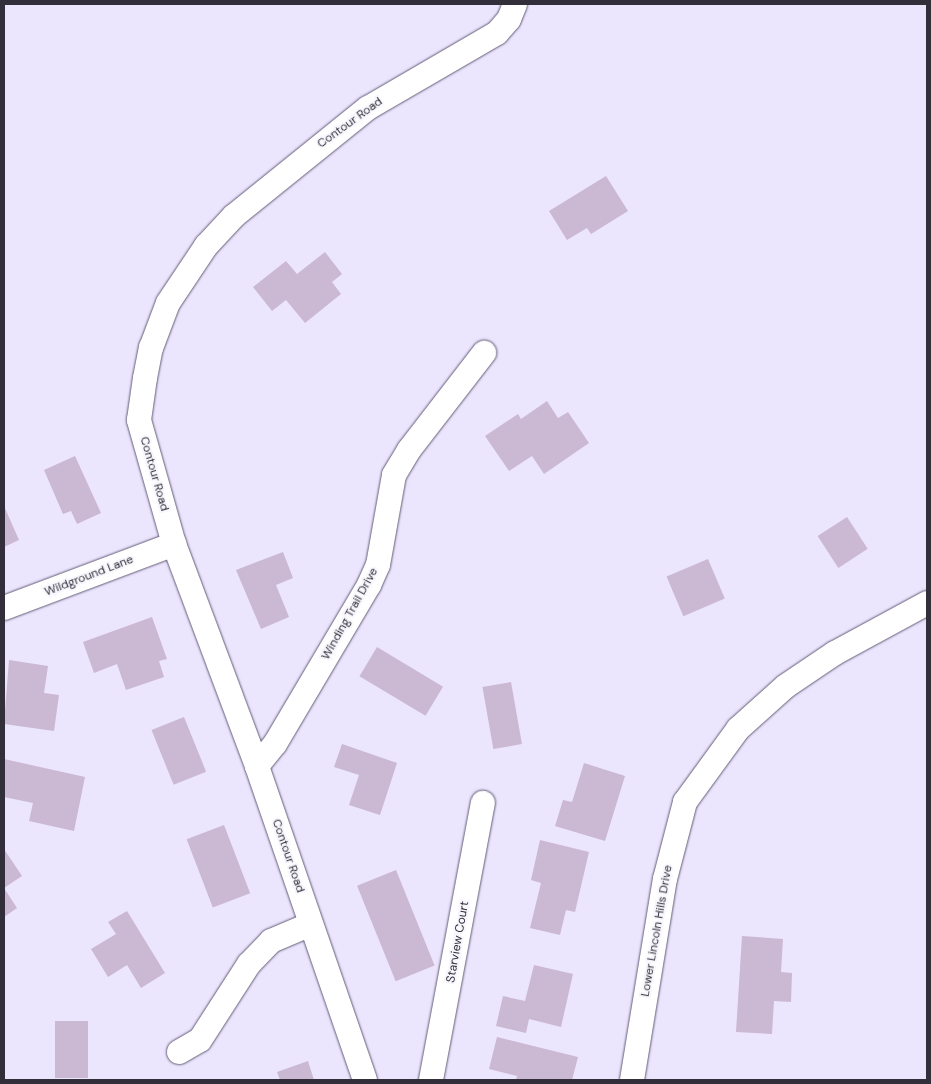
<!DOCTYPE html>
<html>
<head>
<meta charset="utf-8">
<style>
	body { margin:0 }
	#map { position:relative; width:931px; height:1084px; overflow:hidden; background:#ece5fe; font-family:"DM Sans",sans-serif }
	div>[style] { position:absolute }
	.building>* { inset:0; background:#cbb8d3; transform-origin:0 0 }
	.roads { filter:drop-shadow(0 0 1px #635c76) drop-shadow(0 0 1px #635c76) }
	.minor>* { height:24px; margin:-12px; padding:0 12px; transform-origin:12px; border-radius:12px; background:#fff }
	span { translate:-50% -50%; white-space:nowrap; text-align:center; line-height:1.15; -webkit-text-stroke:4px #f7f6fc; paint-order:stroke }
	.street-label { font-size:12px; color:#322e3a }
	.frame { position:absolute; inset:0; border:5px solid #322e3a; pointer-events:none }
</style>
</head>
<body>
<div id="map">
	<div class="building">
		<div style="clip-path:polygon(606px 176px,628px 211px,591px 234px,587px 228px,567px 240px,549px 211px)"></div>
		<div style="clip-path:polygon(325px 252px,342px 274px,332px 282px,341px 294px,305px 323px,286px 300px,272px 311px,253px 287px,286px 261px,297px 274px)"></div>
		<div style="clip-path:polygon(547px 401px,558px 418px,568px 412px,589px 443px,544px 474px,532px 456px,509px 471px,485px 436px,518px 414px,521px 419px)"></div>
		<div style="clip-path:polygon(75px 456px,101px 513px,77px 524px,71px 511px,63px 514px,44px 470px)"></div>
		<div style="clip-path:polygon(4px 506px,19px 540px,4px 547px)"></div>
		<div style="left:847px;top:517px;width:38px;height:35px;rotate:57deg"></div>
		<div style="clip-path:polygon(283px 552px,293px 578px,276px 585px,289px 617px,261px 629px,236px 570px)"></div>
		<div style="left:708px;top:559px;width:43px;height:45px;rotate:67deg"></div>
		<div style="clip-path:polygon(152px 617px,167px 659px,159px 661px,164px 677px,126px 690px,117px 664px,94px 673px,83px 642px)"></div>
		<div style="left:377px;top:647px;width:77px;height:34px;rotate:31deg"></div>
		<div style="clip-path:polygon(9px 660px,48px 666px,44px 693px,59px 695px,54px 731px,4px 724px)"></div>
		<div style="left:511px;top:682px;width:63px;height:29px;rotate:80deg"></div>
		<div style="left:184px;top:717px;width:59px;height:35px;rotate:68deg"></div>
		<div style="clip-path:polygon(342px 744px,397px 763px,380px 815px,349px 805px,359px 775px,334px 767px)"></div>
		<div style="clip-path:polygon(4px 759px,85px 777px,74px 831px,29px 821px,33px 803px,4px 797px)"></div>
		<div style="clip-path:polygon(584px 763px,625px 776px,605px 841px,555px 826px,563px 800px,572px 802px)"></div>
		<div style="left:224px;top:825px;width:73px;height:40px;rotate:69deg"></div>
		<div style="clip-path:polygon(540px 840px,589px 852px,575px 912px,566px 910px,560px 935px,530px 928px,541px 883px,531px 880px)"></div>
		<div style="clip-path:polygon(4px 849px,22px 876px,4px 888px,17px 908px,4px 917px)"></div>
		<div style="left:396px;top:870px;width:103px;height:42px;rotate:68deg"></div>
		<div style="clip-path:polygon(127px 911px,165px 973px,141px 988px,127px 965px,108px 977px,91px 949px,116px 934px,108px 922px)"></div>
		<div style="clip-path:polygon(742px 936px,783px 939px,781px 972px,792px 973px,791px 1002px,774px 1001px,772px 1034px,736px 1032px)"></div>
		<div style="clip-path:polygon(534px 965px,573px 974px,561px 1027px,529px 1019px,526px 1033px,496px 1026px,503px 996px,525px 1001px)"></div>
		<div style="left:55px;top:1021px;width:33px;height:57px"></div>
		<div style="clip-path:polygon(497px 1037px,578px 1057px,572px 1080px,516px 1080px,517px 1076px,489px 1069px)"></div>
		<div style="clip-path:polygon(308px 1061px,314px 1080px,280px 1080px,277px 1072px)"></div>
	</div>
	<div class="roads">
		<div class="minor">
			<div style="left:4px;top:608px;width:182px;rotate:-20.6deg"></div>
			<div style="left:257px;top:766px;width:28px;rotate:-51deg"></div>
			<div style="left:275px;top:744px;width:185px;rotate:-59.4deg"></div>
			<div style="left:369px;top:585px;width:22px;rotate:-66deg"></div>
			<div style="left:378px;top:565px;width:91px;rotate:-79.9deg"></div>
			<div style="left:394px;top:475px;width:29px;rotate:-59deg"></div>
			<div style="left:409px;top:450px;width:123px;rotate:-52.3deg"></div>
			<div style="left:179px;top:1052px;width:24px;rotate:-30deg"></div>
			<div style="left:200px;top:1040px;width:90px;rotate:-57.2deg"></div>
			<div style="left:249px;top:964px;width:32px;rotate:-46deg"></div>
			<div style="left:271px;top:941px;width:43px;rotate:-23deg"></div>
			<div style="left:365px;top:1080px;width:332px;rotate:-109deg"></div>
			<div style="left:257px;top:766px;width:237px;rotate:-110.5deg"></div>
			<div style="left:174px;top:544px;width:129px;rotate:-105.8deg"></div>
			<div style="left:139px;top:420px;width:42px;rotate:-81.9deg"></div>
			<div style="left:145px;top:378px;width:31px;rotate:-79deg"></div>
			<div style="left:151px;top:348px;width:48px;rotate:-69.3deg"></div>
			<div style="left:168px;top:303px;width:69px;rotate:-56.3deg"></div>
			<div style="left:206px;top:246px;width:41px;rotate:-47deg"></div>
			<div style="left:234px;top:216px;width:172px;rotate:-38.9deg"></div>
			<div style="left:368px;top:108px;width:149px;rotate:-30.2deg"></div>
			<div style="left:497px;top:33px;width:18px;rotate:-49deg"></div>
			<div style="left:509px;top:19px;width:16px;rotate:-68deg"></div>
			<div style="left:431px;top:1080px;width:282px;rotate:-79.4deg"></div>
			<div style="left:632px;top:1080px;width:204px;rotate:-80.7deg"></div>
			<div style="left:665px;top:879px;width:80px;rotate:-75.4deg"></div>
			<div style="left:685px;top:802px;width:90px;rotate:-54deg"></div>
			<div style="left:738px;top:729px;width:64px;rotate:-41.9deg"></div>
			<div style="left:786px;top:686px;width:59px;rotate:-34deg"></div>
			<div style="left:835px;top:653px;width:105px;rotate:-28.5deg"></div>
		</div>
	</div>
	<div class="street-label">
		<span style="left:350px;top:123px;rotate:-36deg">Contour Road</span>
		<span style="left:154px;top:474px;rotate:74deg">Contour Road</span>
		<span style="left:89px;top:576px;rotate:-21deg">Wildground Lane</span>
		<span style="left:350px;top:614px;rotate:-61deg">Winding Trail Drive</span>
		<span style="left:288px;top:856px;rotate:71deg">Contour Road</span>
		<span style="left:657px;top:931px;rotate:-80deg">Lower Lincoln Hills Drive</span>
		<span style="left:458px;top:942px;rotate:-80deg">Starview Court</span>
	</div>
	<div class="frame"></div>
</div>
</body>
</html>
